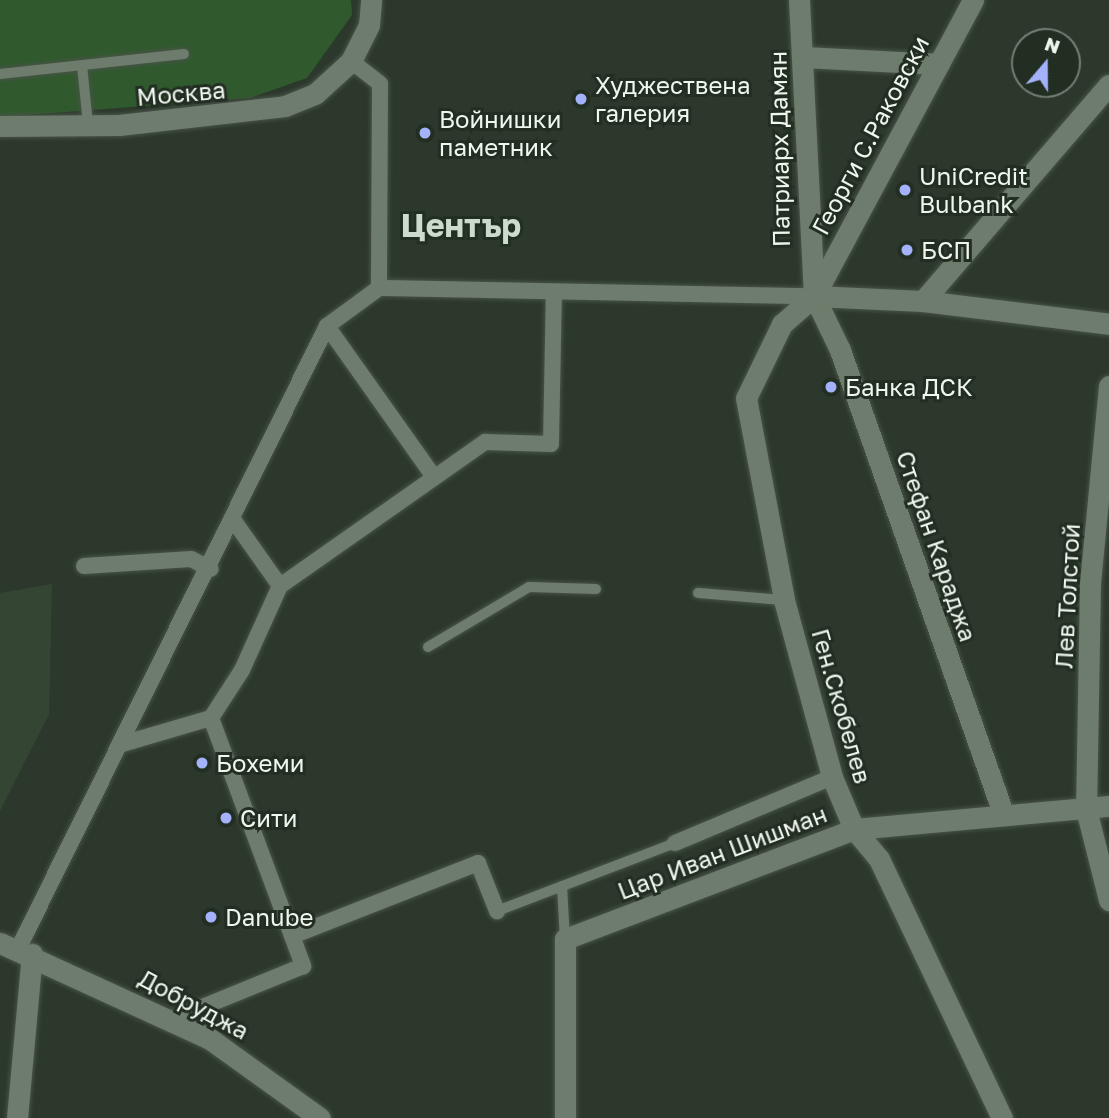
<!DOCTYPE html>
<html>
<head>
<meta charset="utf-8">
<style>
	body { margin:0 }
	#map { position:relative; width:1109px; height:1118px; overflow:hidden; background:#2c382b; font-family:"Golos Text",sans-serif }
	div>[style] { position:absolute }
	.built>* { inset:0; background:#354534 }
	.green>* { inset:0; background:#305a2e }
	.roads { filter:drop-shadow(0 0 2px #495348) drop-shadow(0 0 2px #495348) }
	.service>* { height:10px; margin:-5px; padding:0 5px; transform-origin:5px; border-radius:5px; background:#6e7c6d }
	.pedestrian>* { height:16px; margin:-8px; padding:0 8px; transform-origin:8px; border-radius:8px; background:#6e7c6d }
	.minor>* { height:21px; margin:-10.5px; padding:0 10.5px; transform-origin:10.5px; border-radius:10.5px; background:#6e7c6d }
	.tertiary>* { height:21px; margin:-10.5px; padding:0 10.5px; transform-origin:10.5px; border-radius:10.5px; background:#6e7c6d }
	.dots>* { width:19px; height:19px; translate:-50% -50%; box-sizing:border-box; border:4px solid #222e22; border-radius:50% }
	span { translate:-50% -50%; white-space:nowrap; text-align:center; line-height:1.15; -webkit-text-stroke:6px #222e22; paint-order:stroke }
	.poi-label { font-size:24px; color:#eff6ee }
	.left { translate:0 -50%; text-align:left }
	.street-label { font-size:24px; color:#eff6ee }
	.district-label { font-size:32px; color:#ccdbcb; font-weight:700 }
	.north { position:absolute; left:1011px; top:28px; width:70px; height:70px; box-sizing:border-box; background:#222e22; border:2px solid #747e74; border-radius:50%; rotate:20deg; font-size:19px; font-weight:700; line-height:28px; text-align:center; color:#eff6ee }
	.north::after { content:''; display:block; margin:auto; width:24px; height:32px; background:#a4b2fc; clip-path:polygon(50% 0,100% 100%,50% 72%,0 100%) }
</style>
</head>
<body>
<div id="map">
	<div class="built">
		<div style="clip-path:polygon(52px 584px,49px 714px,0 811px,0 593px)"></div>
	</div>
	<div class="green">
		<div style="clip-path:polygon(0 0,351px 0,352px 15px,307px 78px,250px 98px,0 117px)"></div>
	</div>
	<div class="roads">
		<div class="service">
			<div style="left:82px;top:65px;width:59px;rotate:84.2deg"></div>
			<div style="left:0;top:74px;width:185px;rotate:-6.2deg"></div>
			<div style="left:698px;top:593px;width:86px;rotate:4.7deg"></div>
			<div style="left:428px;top:647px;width:117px;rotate:-30.7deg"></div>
			<div style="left:529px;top:587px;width:67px;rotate:1.7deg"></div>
			<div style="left:562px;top:886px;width:53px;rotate:86.8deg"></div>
			<div style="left:497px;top:911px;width:191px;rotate:-20.9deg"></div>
		</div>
		<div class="pedestrian">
			<div style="left:351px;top:61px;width:37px;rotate:38deg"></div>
			<div style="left:380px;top:84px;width:204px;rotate:90.3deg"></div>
			<div style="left:327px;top:326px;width:185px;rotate:54.7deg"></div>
			<div style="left:84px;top:566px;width:107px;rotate:-3.7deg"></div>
			<div style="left:191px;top:559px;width:22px;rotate:27deg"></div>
			<div style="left:280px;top:586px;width:251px;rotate:-35.1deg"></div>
			<div style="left:485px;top:442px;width:66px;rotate:1.7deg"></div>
			<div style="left:551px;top:444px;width:151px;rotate:-88.9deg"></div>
			<div style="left:211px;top:718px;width:57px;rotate:-57.1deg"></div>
			<div style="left:242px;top:670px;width:92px;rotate:-65.7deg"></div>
			<div style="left:280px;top:586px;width:80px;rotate:-125.3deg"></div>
			<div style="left:122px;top:744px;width:93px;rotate:-16.3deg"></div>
			<div style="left:211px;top:718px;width:265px;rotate:69.6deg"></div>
			<div style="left:303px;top:966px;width:140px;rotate:157.8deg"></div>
			<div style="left:675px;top:843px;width:170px;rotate:-22.8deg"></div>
			<div style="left:292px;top:936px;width:200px;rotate:-21.4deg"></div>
			<div style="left:478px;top:863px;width:52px;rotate:68.4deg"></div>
			<div style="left:18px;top:949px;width:695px;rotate:-63.62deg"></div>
			<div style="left:327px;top:326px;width:64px;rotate:-36.2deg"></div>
			<div style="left:379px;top:288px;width:435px;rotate:1.1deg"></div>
		</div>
		<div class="minor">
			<div style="left:799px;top:0;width:296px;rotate:87.1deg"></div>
			<div style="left:814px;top:296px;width:60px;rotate:64.3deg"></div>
			<div style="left:840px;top:350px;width:493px;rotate:70.6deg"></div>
			<div style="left:973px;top:0;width:336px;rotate:118.2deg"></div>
			<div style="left:814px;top:296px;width:43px;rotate:138.8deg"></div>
			<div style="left:782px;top:324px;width:82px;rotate:115.9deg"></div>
			<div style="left:746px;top:398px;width:206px;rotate:79.3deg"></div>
			<div style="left:784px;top:600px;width:183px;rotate:74.8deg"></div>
			<div style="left:832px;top:777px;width:56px;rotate:67.1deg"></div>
			<div style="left:854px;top:829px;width:39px;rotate:50deg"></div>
			<div style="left:879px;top:859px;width:287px;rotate:64.6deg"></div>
			<div style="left:804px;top:57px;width:135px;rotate:3deg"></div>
			<div style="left:0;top:126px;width:119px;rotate:-0.5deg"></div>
			<div style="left:119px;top:125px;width:167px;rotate:-6.5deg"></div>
			<div style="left:285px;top:106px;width:32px;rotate:-22deg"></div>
			<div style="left:315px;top:94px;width:49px;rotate:-42.5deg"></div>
			<div style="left:351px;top:61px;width:40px;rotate:-63.4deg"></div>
			<div style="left:369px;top:25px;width:25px;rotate:-85deg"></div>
			<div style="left:814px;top:296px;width:109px;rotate:2.6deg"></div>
			<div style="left:923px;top:301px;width:187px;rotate:7deg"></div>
			<div style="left:923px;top:301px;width:285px;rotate:-49.3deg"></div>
			<div style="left:1109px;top:386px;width:199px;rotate:95.5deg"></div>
			<div style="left:1090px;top:584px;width:225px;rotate:91deg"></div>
			<div style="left:1086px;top:809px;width:94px;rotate:75.8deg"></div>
			<div style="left:17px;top:1118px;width:165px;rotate:-84.8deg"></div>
			<div style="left:565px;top:1118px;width:179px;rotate:-90deg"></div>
			<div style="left:565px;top:939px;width:309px;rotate:-20.8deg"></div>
			<div style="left:854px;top:829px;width:256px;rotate:-5.2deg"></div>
		</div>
		<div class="tertiary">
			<div style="left:0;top:943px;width:231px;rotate:24.6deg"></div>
			<div style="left:210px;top:1039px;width:135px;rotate:35.7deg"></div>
		</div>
	</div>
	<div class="dots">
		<div style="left:581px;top:99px;background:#a4b2fc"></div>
		<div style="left:425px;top:133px;background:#a4b2fc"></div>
		<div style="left:905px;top:190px;background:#a4b2fc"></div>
		<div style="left:907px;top:250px;background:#a4b2fc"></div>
		<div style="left:831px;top:387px;background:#a4b2fc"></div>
		<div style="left:202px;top:763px;background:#a4b2fc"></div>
		<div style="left:226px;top:818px;background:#a4b2fc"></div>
		<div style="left:211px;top:917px;background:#a4b2fc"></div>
	</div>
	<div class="poi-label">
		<span class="left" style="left:595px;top:99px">Худжествена<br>галерия</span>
		<span class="left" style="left:439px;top:133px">Войнишки<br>паметник</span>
		<span class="left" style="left:919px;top:190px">UniCredit<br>Bulbank</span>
		<span class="left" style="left:921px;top:250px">БСП</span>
		<span class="left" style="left:845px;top:387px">Банка ДСК</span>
		<span class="left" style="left:216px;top:763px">Бохеми</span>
		<span class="left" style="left:240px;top:818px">Сити</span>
		<span class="left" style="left:225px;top:917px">Danube</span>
	</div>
	<div class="street-label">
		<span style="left:181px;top:93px;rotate:-5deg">Москва</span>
		<span style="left:870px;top:135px;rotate:-62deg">Георги С.Раковски</span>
		<span style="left:779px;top:149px;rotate:-91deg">Патриарх Дамян</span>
		<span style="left:937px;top:546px;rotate:71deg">Стефан Караджа</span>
		<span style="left:1067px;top:596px;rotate:-87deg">Лев Толстой</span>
		<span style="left:842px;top:706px;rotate:74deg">Ген.Скобелев</span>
		<span style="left:722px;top:852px;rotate:-21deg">Цар Иван Шишман</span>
		<span style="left:194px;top:1004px;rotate:28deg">Добруджа</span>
	</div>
	<div class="district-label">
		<span style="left:461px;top:225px">Център</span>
	</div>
	<div class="north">N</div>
</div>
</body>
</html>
